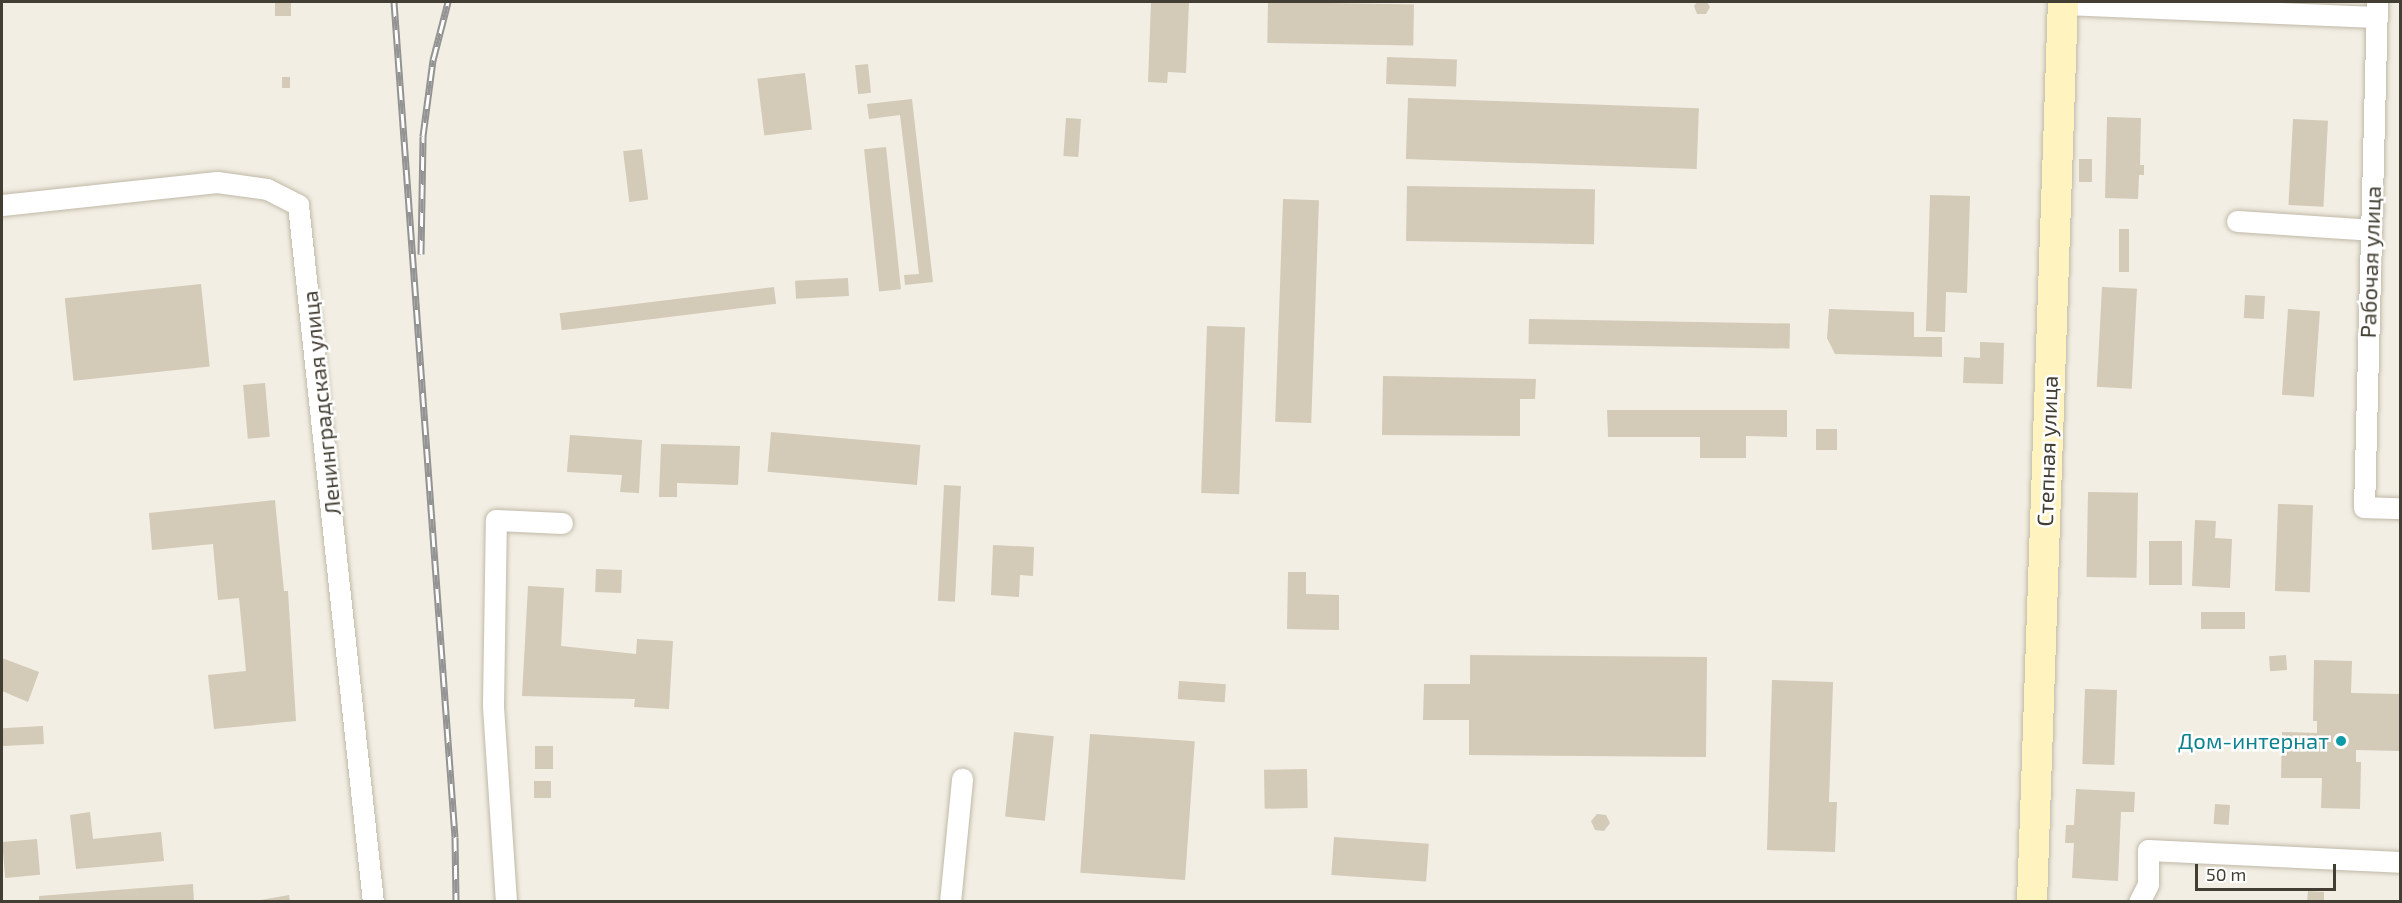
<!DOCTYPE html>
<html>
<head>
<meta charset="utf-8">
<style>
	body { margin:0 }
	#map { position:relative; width:2402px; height:903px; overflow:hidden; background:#f2eee3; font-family:"Exo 2",sans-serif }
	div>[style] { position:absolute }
	.building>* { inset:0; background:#d3cab8; transform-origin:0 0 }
	.roads { filter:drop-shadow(0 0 2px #c0b9a8) drop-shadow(0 0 2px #c0b9a8) }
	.street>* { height:21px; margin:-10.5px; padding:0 10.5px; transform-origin:10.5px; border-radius:10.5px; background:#fff }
	.secondary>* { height:30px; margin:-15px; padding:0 15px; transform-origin:15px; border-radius:15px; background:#fff3bf }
	.rail>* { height:7px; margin-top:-3.5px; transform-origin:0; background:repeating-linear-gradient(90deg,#fff 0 14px,#939393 0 28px); box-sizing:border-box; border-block:2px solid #939393 }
	.dots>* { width:16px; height:16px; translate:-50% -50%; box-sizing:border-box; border:3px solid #fff; border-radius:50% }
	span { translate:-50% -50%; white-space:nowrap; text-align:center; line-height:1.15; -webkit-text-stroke:5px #fff; paint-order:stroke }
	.street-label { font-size:22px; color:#433e33 }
	.culture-label { font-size:22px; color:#0d838f }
	.right { translate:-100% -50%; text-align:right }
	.frame { position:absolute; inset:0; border:3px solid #433e33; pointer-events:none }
	.scale { position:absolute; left:2195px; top:864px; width:141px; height:27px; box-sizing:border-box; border:3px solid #433e33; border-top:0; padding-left:8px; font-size:18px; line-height:21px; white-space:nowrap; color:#433e33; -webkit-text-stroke:4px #fff; paint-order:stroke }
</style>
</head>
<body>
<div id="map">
	<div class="building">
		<div style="left:275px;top:2px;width:16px;height:14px"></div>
		<div style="clip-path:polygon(1151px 2px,1189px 2px,1186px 73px,1168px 72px,1167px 83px,1148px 82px)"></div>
		<div style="left:1268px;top:2px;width:146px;height:41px;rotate:1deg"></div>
		<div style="clip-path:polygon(1697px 2px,1707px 2px,1710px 7px,1706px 14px,1697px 14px,1694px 6px)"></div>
		<div style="left:1387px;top:57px;width:70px;height:27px;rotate:2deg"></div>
		<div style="left:868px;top:64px;width:29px;height:13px;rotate:84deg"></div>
		<div style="left:805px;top:73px;width:57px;height:48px;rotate:83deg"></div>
		<div style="left:282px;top:77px;width:8px;height:11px"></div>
		<div style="left:1408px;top:98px;width:291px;height:61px;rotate:2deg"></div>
		<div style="clip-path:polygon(912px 99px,933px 282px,905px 285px,904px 275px,919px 274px,900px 115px,869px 119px,867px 104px)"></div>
		<div style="clip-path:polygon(2107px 117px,2141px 118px,2140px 165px,2144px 165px,2144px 175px,2139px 175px,2138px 199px,2105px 198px)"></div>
		<div style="left:1066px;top:118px;width:15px;height:38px;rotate:4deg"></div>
		<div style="left:2293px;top:119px;width:35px;height:86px;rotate:3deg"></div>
		<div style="left:886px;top:147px;width:143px;height:22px;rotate:84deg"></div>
		<div style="left:642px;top:149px;width:51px;height:19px;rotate:83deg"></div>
		<div style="left:2079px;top:159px;width:13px;height:23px"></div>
		<div style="left:1407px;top:186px;width:188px;height:55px;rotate:1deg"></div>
		<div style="clip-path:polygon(1930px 195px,1970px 196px,1967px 293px,1946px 292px,1945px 332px,1926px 331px)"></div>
		<div style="left:1283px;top:199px;width:36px;height:223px;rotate:2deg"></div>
		<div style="left:2119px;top:229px;width:10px;height:43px"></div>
		<div style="left:848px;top:278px;width:18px;height:53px;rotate:87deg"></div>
		<div style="left:201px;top:284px;width:83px;height:137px;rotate:84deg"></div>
		<div style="left:774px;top:287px;width:17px;height:216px;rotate:83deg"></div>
		<div style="left:2102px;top:287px;width:35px;height:100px;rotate:3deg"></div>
		<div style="left:2245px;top:295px;width:20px;height:23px;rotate:3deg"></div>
		<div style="clip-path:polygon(1829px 309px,1914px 312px,1914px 337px,1942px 337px,1942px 357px,1835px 354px,1827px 338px)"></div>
		<div style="left:2288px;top:309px;width:32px;height:86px;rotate:4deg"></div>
		<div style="left:1529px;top:319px;width:261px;height:25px;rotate:1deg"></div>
		<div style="left:1207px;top:326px;width:38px;height:167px;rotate:2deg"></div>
		<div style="clip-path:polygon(1980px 342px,2004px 343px,2003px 384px,1963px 383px,1964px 357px,1980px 358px)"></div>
		<div style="clip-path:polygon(1383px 376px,1536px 379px,1535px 399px,1520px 399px,1520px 436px,1382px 435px)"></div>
		<div style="left:265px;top:383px;width:54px;height:22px;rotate:85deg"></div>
		<div style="clip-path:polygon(1607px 410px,1787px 410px,1787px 437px,1746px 436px,1746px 458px,1700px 458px,1700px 437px,1608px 437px)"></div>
		<div style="left:1837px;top:429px;width:21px;height:21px;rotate:90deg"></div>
		<div style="left:771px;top:432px;width:150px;height:40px;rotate:5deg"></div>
		<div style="clip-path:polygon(570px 435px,642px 440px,639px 493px,620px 492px,622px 475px,567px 472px)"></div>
		<div style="clip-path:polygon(661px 444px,740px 446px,738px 485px,677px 483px,677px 497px,659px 497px)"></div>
		<div style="left:944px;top:485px;width:17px;height:116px;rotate:3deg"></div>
		<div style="left:2088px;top:492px;width:50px;height:85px;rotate:1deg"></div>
		<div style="clip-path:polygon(275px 500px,284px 591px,288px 591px,296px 721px,214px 729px,208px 675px,246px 671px,239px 598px,218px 600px,213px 544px,152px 550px,149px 513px)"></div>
		<div style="left:2278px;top:504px;width:35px;height:87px;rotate:2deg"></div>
		<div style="clip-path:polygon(2195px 520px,2216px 521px,2215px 538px,2232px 539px,2230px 588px,2192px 586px)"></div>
		<div style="left:2149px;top:541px;width:33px;height:44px"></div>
		<div style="clip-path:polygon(993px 545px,1034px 547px,1033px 576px,1020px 575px,1019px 597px,991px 595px)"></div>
		<div style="left:596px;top:569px;width:26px;height:23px;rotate:2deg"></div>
		<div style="clip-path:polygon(1288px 572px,1306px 572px,1306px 594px,1339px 595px,1339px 630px,1287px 629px)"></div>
		<div style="clip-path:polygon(528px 586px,564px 588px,561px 646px,636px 654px,637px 639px,673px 641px,669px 709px,634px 707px,635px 699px,522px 696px)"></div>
		<div style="left:2245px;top:612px;width:17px;height:44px;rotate:90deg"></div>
		<div style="clip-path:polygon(1470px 655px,1707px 657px,1706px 757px,1469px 755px,1469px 720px,1423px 720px,1424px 684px,1470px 684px)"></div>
		<div style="left:2286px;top:655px;width:15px;height:17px;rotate:86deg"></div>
		<div style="clip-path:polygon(2px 658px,39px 672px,28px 702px,2px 691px)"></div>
		<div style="clip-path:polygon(2314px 660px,2352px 661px,2351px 693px,2400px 694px,2400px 751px,2356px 750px,2356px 762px,2361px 762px,2360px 809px,2321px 808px,2322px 778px,2281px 778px,2282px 732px,2317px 733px,2317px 721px,2313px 721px)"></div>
		<div style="clip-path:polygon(1772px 680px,1833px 682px,1829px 802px,1837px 802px,1835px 852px,1767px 850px)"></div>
		<div style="left:1179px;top:681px;width:47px;height:18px;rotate:4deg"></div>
		<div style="left:2085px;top:689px;width:32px;height:75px;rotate:2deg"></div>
		<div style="left:43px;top:726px;width:18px;height:41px;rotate:87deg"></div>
		<div style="left:1014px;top:732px;width:40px;height:85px;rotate:6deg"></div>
		<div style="left:1090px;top:734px;width:105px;height:139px;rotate:4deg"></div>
		<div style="left:535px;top:746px;width:18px;height:23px"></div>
		<div style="left:1307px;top:769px;width:39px;height:43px;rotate:89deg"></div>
		<div style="left:534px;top:781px;width:17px;height:17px"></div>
		<div style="clip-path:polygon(2076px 789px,2135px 792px,2134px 812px,2121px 812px,2118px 881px,2072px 878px,2074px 843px,2065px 843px,2066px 825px,2074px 825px)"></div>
		<div style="left:2215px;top:804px;width:15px;height:20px;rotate:4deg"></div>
		<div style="clip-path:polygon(90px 812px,93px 839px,161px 832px,164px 861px,76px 869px,70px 815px)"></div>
		<div style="clip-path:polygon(1597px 814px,1606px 815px,1610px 823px,1604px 831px,1595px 830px,1591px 821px)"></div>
		<div style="left:1334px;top:837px;width:95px;height:38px;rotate:4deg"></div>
		<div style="left:37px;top:839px;width:36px;height:35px;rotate:85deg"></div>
		<div style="clip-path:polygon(193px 884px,194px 902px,39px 902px,39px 896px)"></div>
		<div style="clip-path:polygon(2308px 891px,2324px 892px,2324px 902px,2307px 902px)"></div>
		<div style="clip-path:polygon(289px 895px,290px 902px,261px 902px,261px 900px)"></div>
	</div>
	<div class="roads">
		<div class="street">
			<div style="left:2377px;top:2px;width:505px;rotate:91.47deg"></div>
			<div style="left:2364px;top:507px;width:36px;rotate:2deg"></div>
			<div style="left:2063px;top:4px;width:314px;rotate:2.4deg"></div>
			<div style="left:2px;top:205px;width:216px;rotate:-6.1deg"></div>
			<div style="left:217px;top:182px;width:50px;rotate:8deg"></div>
			<div style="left:267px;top:189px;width:35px;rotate:27deg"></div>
			<div style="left:298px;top:205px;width:701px;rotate:83.86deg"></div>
			<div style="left:2237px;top:221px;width:134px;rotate:3.8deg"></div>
			<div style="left:506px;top:902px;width:198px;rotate:-93.8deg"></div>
			<div style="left:493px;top:704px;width:184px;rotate:-89.1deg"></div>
			<div style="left:496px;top:520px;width:66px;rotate:2.6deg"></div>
			<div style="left:950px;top:902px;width:124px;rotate:-84.4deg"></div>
			<div style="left:2139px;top:902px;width:20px;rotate:-63deg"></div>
			<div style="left:2148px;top:884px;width:34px;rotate:-90deg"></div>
			<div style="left:2148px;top:850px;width:252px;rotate:2.7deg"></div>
		</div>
		<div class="secondary">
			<div style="left:2032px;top:902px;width:901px;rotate:-88.03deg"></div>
		</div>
	</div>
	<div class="rail">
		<div style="left:394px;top:2px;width:837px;rotate:85.82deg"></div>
		<div style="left:455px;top:837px;width:65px;rotate:89.1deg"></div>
		<div style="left:421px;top:254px;width:118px;rotate:-89deg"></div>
		<div style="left:423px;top:136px;width:77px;rotate:-82.5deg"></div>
		<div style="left:433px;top:60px;width:60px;rotate:-75.5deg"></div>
	</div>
	<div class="dots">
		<div style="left:2341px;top:741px;background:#0f9aa8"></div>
	</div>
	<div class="street-label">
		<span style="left:2370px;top:262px;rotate:-88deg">Рабочая улица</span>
		<span style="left:321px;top:403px;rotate:-96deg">Ленинградская улица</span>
		<span style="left:2047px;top:451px;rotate:-88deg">Степная улица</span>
	</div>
	<div class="culture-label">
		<span class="right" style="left:2329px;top:741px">Дом-интернат</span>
	</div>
	<div class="frame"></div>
	<div class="scale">50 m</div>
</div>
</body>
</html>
